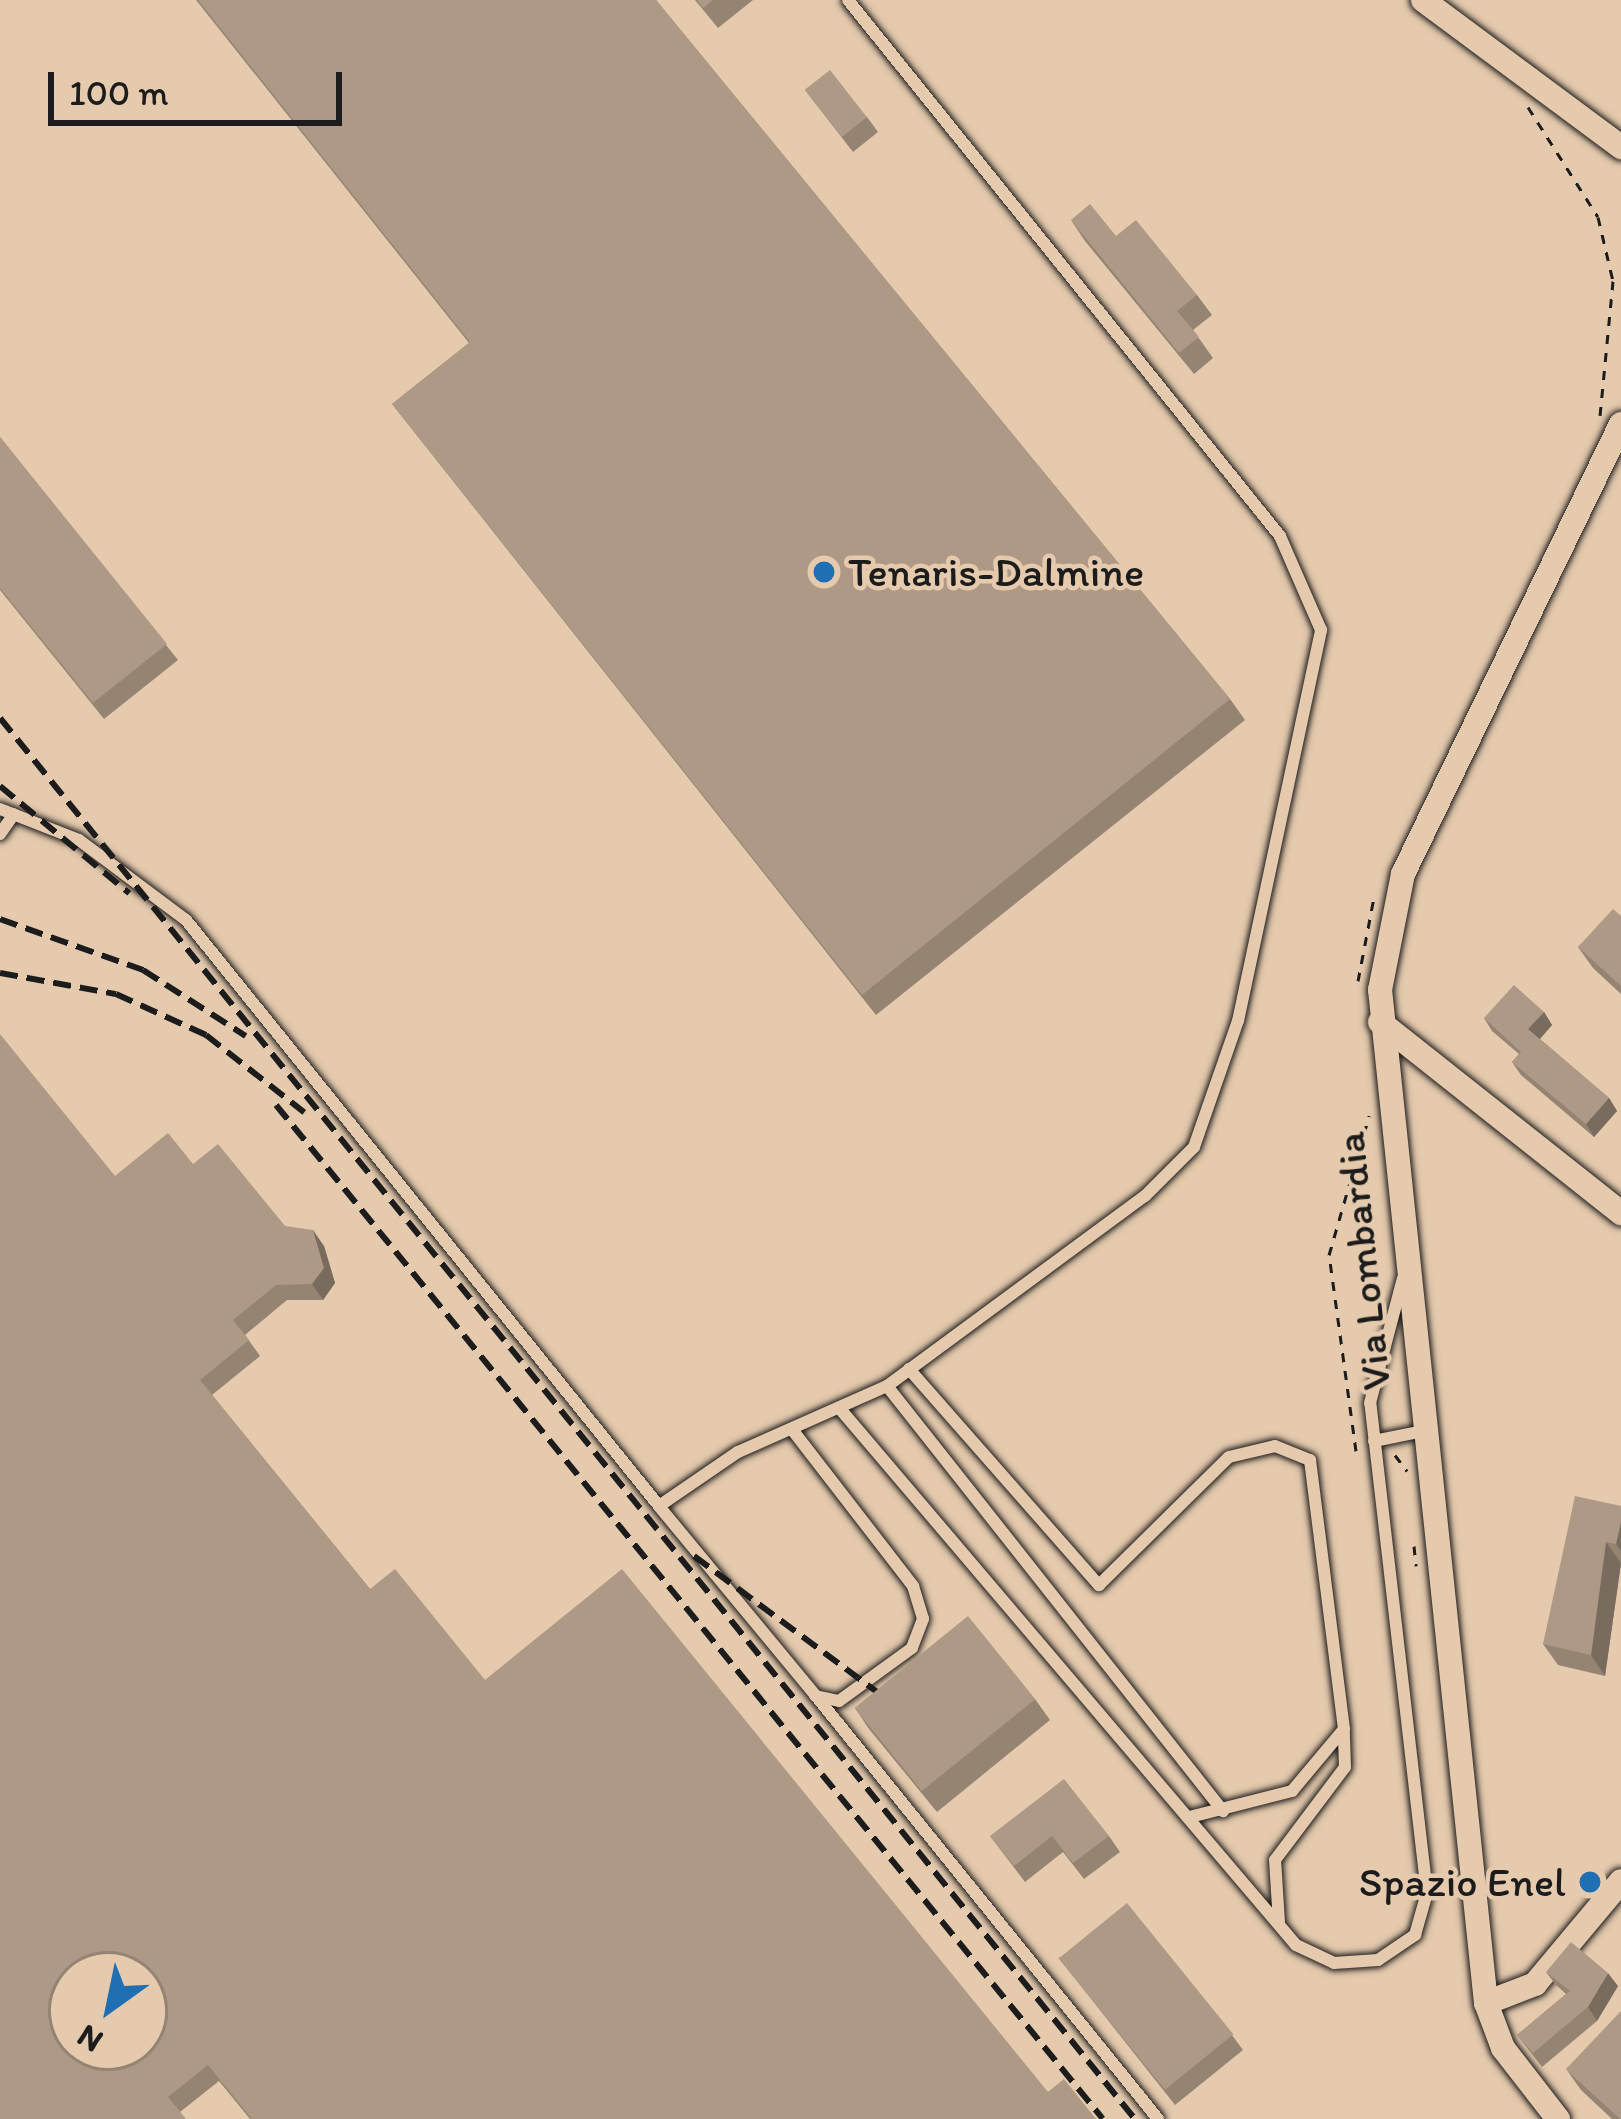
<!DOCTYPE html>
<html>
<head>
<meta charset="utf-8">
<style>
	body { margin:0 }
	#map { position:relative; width:1621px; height:2119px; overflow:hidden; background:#e5caad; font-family:Itim,sans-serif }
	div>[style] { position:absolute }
	.path>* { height:3px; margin-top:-1.5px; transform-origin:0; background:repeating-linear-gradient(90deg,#1c1c1c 0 9px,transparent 0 18px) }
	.roads { filter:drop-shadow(0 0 3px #1c1c1c) drop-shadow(0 0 3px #1c1c1c) }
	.service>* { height:12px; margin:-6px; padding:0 6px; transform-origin:6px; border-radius:6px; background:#e5caad }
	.minor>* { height:24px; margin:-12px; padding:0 12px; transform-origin:12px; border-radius:12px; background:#e5caad }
	.rail>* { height:6px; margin-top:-3px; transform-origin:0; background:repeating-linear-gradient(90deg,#1c1c1c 0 18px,transparent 0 27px) }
	.wall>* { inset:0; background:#958472 }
	.shaded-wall>* { inset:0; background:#796b5d }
	.building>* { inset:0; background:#ad9985; transform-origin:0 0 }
	.dots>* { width:33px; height:33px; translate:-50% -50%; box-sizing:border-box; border:6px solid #e5caad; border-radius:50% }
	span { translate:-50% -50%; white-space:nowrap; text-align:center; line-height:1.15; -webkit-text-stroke:9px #e5caad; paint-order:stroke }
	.poi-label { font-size:42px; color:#1c1c1c }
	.left { translate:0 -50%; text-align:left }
	.right { translate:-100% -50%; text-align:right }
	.street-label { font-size:42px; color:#1c1c1c }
	.north { position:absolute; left:48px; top:1951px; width:120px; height:120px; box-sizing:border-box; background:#e5caad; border:3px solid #958473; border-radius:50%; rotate:213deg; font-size:33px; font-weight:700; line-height:48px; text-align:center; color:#1c1c1c }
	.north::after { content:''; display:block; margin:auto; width:42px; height:54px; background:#1f6fb2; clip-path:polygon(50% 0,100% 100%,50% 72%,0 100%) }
	.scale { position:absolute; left:48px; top:72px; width:294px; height:54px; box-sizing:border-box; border:6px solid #1c1c1c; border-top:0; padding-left:15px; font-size:36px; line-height:42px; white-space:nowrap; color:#1c1c1c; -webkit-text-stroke:9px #e5caad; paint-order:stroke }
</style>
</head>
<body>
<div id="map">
	<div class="path">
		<div style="left:1528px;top:107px;width:130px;rotate:57.5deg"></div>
		<div style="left:1598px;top:217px;width:66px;rotate:76.8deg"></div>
		<div style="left:1613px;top:281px;width:135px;rotate:95.5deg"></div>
		<div style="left:1358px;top:981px;width:86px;rotate:-79.2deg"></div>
		<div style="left:1356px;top:1451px;width:198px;rotate:-97.8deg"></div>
		<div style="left:1329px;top:1255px;width:145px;rotate:-73.9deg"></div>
		<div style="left:1395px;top:1455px;width:20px;rotate:53deg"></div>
		<div style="left:1414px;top:1546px;width:20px;rotate:84deg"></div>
	</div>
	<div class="roads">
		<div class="service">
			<div style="left:0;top:809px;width:85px;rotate:21.4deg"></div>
			<div style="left:79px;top:840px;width:134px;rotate:36.8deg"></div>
			<div style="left:186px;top:920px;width:753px;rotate:51.09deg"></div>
			<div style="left:0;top:834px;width:24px;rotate:-55deg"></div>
			<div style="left:909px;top:1369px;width:288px;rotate:48.7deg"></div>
			<div style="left:1099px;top:1585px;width:182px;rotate:-44.6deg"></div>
			<div style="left:1229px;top:1457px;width:47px;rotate:-13.4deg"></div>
			<div style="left:1275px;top:1446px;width:38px;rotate:22deg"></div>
			<div style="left:1310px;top:1460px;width:271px;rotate:82.8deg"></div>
			<div style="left:1344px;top:1729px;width:81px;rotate:130deg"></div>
			<div style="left:1292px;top:1791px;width:105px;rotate:165.7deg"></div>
			<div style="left:887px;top:1386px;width:542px;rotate:51.67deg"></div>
			<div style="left:841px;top:1410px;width:702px;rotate:49.62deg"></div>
			<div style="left:1296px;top:1945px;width:42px;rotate:25.3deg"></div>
			<div style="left:1334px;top:1963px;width:44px;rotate:-3.9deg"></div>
			<div style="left:1378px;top:1960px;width:45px;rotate:-34deg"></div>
			<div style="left:1415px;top:1935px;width:44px;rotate:-74.1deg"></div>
			<div style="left:1427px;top:1893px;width:493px;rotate:-96.6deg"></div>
			<div style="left:1370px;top:1403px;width:129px;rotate:-75.2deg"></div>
			<div style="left:794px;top:1432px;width:195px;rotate:52.3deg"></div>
			<div style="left:913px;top:1586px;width:34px;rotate:73deg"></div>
			<div style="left:923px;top:1619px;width:31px;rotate:111deg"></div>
			<div style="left:912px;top:1648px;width:90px;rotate:144deg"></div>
			<div style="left:839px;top:1701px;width:24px;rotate:-168deg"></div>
			<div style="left:816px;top:1696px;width:246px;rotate:-129.6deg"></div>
			<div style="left:659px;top:1506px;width:96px;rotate:-34.4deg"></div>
			<div style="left:738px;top:1452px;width:163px;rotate:-23.9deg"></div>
			<div style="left:887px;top:1386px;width:320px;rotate:-36.4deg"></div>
			<div style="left:1145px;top:1196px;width:69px;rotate:-45deg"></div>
			<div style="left:1194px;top:1147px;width:133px;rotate:-70.8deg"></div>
			<div style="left:1238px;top:1021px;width:400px;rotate:-78deg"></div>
			<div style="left:1321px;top:630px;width:103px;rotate:-113.6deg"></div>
			<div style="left:1280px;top:536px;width:688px;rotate:-128.87deg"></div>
			<div style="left:1374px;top:1441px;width:46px;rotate:-11.3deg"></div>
			<div style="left:816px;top:1696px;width:544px;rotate:51.04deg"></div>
			<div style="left:1279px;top:1923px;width:63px;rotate:-93.6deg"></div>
			<div style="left:1275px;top:1860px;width:116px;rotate:-53deg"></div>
			<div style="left:1345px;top:1767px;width:38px;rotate:-92deg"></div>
		</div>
		<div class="minor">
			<div style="left:1423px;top:0;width:247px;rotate:36.6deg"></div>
			<div style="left:1380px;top:1022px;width:308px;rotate:38.4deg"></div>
			<div style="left:1486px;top:2003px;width:53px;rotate:-21.2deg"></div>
			<div style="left:1535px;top:1984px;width:134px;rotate:-50.1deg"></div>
			<div style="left:1558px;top:2119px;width:90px;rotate:-127.8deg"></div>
			<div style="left:1503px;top:2048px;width:48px;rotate:-110.7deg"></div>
			<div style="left:1486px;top:2003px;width:1019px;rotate:-95.97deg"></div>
			<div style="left:1380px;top:990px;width:118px;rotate:-78.8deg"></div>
			<div style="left:1403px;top:874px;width:500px;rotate:-64.15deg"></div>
		</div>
	</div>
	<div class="rail">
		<div style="left:0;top:718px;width:1803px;rotate:50.99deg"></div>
		<div style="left:0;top:786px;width:168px;rotate:39.7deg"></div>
		<div style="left:0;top:919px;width:152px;rotate:19.6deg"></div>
		<div style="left:143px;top:970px;width:122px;rotate:32.7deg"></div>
		<div style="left:0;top:973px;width:118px;rotate:10.3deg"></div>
		<div style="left:116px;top:994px;width:99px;rotate:24.5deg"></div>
		<div style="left:206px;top:1035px;width:125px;rotate:38.2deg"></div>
		<div style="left:276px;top:1105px;width:1308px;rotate:50.8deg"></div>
		<div style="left:694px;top:1556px;width:253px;rotate:36.6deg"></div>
	</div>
	<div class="wall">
		<div style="clip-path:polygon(196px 0,656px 0,1230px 699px,1245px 720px,876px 1015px,392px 404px,469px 343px)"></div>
		<div style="clip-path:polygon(695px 0,753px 0,718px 28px)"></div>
		<div style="clip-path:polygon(805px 90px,867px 117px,878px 132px,853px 152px)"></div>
		<div style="clip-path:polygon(1071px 220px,1116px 236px,1197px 295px,1212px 315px,1193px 330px,1213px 358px,1194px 374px,1085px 241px)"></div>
		<div style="clip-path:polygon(0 437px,178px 660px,104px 719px,0 590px)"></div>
		<div style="clip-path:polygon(1621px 916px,1621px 994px,1593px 968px,1578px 947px)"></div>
		<div style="clip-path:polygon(1544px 1012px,1552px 1025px,1540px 1039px,1609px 1098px,1617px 1111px,1594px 1137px,1521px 1075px,1512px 1062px,1519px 1054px,1492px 1031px,1484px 1018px)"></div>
		<div style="clip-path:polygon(193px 1164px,285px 1226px,324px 1246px,335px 1283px,323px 1300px,287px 1300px,245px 1335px,260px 1356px,212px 1395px,370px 1589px,485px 1680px,1048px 2092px,1096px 2119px,250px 2119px,219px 2081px,180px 2112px,0 2119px,115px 1176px)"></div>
		<div style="clip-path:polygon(1621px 1506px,1621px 1563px,1605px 1676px,1558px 1665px,1543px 1644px)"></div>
		<div style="clip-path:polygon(1035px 1699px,1050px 1720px,937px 1812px,869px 1729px,855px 1708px)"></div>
		<div style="clip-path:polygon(990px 1836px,1109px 1836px,1120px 1852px,1084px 1879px,1063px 1852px,1025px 1882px)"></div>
		<div style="clip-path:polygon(1058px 1957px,1232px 2035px,1243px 2050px,1175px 2105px)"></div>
		<div style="clip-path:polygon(1546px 1972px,1618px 1986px,1597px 2021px,1542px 2067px,1517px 2035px,1566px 1994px,1556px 1985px)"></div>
		<div style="clip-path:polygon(1566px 2069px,1621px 2119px,1612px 2119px,1581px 2090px)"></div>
	</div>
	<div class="shaded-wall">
		<div style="clip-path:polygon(1544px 1012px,1552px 1025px,1537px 1042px,1528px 1029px)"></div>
		<div style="clip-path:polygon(1609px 1098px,1617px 1111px,1594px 1137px,1586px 1124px)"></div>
		<div style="clip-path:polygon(313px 1230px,324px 1246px,335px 1283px,323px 1300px,312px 1284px)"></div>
		<div style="clip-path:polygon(1621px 1522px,1621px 1551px,1616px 1544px)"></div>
		<div style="clip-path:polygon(1606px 1542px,1621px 1563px,1605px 1676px,1591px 1655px)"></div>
		<div style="clip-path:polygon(1608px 1973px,1618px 1986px,1597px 2021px,1588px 2007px)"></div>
	</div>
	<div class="building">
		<div style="clip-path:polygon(198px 0,656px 0,1230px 699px,862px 995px,392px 404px,470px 342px)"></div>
		<div style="clip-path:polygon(697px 0,713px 0,703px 8px)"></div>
		<div style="left:830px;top:70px;width:60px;height:32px;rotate:52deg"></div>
		<div style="clip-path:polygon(1090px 204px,1116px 236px,1136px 220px,1197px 295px,1177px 311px,1199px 337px,1179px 353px,1071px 220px)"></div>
		<div style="clip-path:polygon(0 437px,167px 644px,93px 703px,0 588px)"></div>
		<div style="clip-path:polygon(1613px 909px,1621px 916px,1621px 986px,1578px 947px)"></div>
		<div style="clip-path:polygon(1514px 985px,1544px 1012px,1528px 1029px,1609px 1098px,1586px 1124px,1512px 1062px,1521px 1052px,1484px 1018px)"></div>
		<div style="clip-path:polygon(evenodd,0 1034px,115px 1176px,168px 1133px,193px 1164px,218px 1144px,285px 1226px,313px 1230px,324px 1268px,312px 1284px,276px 1285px,233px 1320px,249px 1340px,200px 1380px,370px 1589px,395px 1569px,485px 1680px,622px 1569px,1048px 2092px,1064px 2079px,1096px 2119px,252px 2119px,208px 2065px,168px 2097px,186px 2119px,0 2119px,0 1034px,72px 1975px,144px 1975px,144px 2047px,72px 2047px,72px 1975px)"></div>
		<div style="clip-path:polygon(1575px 1496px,1621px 1506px,1621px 1522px,1616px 1544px,1606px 1542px,1591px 1655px,1543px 1644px)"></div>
		<div style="left:968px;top:1616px;width:107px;height:146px;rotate:51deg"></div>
		<div style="clip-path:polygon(1064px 1779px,1109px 1836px,1073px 1863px,1052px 1836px,1014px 1866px,990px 1836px)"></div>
		<div style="left:1127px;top:1903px;width:169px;height:88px;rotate:51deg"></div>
		<div style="clip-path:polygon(1571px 1942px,1608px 1973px,1588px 2007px,1533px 2053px,1517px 2035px,1570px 1991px,1546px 1972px)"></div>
		<div style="clip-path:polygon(1621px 2011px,1621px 2119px,1620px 2119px,1566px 2069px)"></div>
	</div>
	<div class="dots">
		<div style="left:824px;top:572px;background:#1f6fb2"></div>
		<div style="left:1590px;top:1882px;background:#1f6fb2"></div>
	</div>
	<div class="poi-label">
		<span class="left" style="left:848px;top:572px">Tenaris-Dalmine</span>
		<span class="right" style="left:1566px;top:1882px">Spazio Enel</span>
	</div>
	<div class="street-label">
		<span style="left:1363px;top:1261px;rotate:-96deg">Via Lombardia</span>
	</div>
	<div class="north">N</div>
	<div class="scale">100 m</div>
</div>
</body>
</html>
